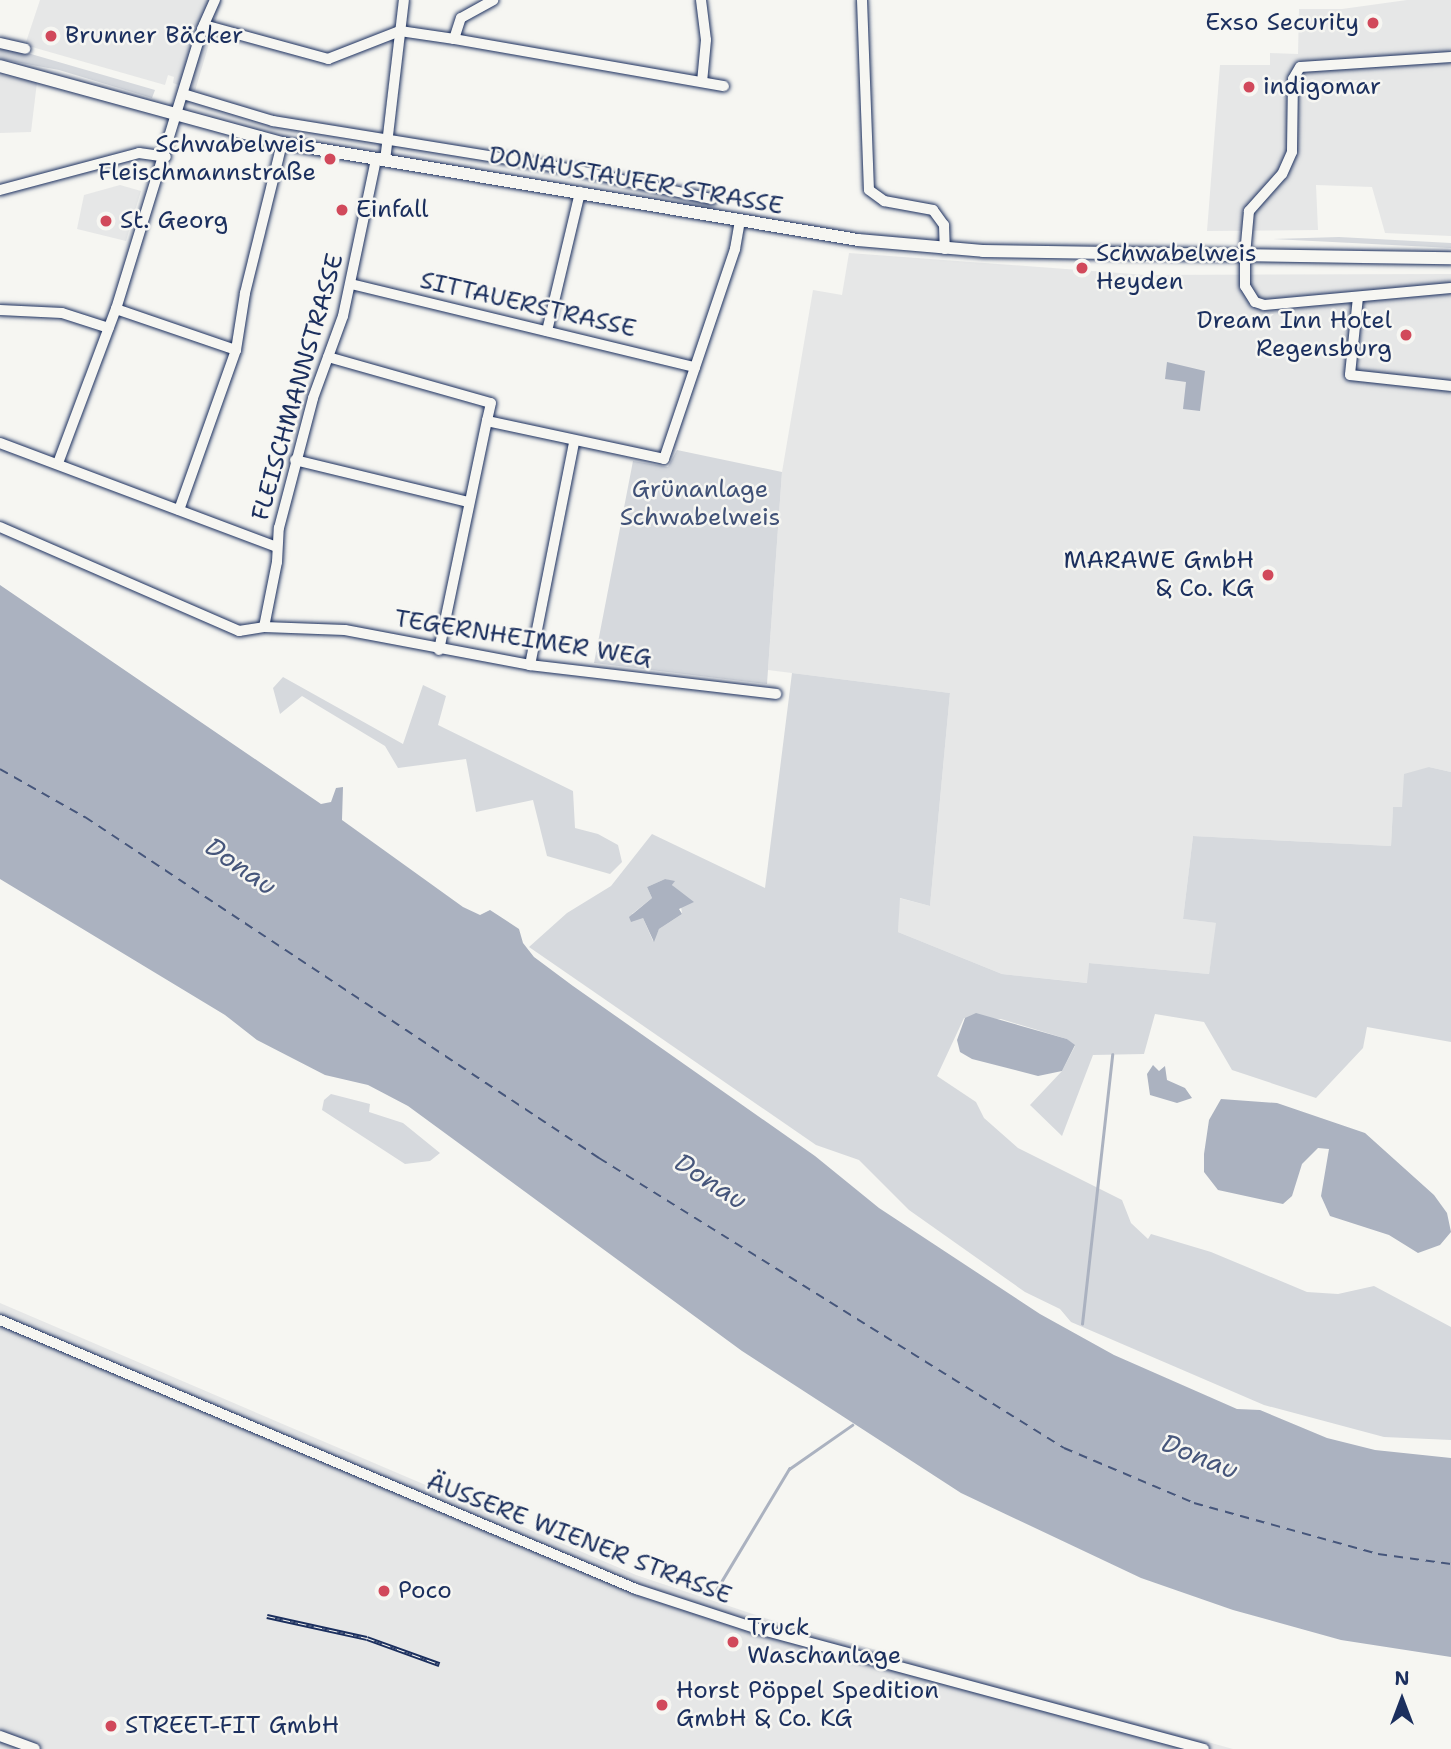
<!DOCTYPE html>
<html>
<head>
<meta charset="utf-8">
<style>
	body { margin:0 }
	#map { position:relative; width:1451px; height:1749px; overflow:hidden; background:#f6f6f2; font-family:"Shantell Sans",sans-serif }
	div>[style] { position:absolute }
	.built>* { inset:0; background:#e6e7e7 }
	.green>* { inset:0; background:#d6d9dd }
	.water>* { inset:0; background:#abb2c0 }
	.stream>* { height:2.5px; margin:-1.25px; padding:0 1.25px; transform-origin:1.25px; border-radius:1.25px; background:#abb2c0 }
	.ferry>* { height:2px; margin-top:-1px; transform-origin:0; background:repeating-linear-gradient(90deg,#46567b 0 9px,transparent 0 16px) }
	.roads { filter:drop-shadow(0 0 2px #1b2f5e) drop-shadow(0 0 2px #1b2f5e) }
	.minor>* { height:10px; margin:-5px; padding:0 5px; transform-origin:5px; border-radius:5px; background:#f6f6f2 }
	.major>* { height:12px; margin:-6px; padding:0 6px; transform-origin:6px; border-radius:6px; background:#f6f6f2 }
	.rail>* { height:5px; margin-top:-2.5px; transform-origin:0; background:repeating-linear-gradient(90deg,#f6f6f2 0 8px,#1b2f5e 0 16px); box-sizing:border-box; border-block:2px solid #1b2f5e }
	.dots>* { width:19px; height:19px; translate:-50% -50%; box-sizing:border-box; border:4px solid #f6f6f2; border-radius:50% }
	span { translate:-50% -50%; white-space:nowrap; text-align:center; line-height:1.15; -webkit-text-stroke:5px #f6f6f2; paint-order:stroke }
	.poi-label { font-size:24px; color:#1b2f5e }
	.right { translate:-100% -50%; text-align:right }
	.left { translate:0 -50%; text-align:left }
	.street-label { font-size:24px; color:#1b2f5e }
	.park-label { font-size:24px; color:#405177 }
	.water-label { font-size:26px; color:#46567b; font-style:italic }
	.north { position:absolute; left:1367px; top:1665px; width:70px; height:70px; -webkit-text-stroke:5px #f6f6f2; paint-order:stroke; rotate:0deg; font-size:19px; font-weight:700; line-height:28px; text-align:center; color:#1b2f5e }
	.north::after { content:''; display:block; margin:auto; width:24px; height:32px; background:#1b2f5e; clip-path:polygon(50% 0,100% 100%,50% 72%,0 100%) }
</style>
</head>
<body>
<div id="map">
	<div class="built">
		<div style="clip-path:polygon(40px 0,222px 0,195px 91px,173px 83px,174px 77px,168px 75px,165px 85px,25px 45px)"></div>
		<div style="clip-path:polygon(1407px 0,1451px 0,1451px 236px,1385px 233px,1372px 187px,1316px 185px,1318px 230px,1207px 231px,1220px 65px,1270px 65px,1270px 53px,1298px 54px,1299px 9px,1342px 9px)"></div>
		<div style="clip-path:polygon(0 75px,37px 82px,31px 132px,0 133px)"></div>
		<div style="clip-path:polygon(120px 185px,141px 191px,126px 241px,77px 229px,84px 195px)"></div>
		<div style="clip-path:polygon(849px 253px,1146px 275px,1451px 274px,1451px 772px,1429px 767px,1402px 808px,1393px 808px,1391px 846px,1193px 836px,1183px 919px,1217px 923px,1209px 974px,1089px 963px,1088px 983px,1002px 974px,898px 932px,899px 898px,930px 906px,950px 693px,768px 670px,782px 472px,813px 290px,842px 295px)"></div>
		<div style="clip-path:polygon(0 1303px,636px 1575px,786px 1625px,1233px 1749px,0 1749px)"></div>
	</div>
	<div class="green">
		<div style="clip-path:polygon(0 45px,155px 90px,152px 98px,59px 70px,0 59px)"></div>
		<div style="clip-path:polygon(1339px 237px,1451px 243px,1451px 248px,1273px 239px)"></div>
		<div style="clip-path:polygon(677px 450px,782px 472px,767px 684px,594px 663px,633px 461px,668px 467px)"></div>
		<div style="clip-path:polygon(evenodd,792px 673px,950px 693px,930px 906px,900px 898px,898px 932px,1002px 974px,1087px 983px,1089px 963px,1209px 974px,1216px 923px,1183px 919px,1193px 836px,1391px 846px,1393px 807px,1402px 807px,1404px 774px,1429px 767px,1451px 772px,1451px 1042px,1367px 1027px,1363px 1048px,1316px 1098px,1232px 1070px,1204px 1022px,1155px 1014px,1144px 1054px,1093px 1055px,1062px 1136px,1030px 1105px,1062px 1071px,1075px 1046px,1067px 1039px,1001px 1019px,964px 1018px,937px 1076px,976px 1102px,984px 1118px,1018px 1148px,1122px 1200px,1131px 1223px,1148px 1239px,1151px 1234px,1211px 1252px,1307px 1292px,1338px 1294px,1374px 1286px,1451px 1327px,1451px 1440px,1384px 1437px,1264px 1405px,1071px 1322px,1060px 1309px,1025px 1292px,909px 1210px,859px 1160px,816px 1145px,529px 947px,567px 913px,611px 886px,652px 834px,765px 888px,792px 673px,665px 879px,674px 882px,672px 885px,679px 891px,682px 914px,659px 929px,653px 941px,643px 918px,632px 914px,652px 898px,647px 887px,665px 879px)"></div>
		<div style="clip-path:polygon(283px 677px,403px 744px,423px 685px,446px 696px,438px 725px,573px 791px,575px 828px,598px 834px,618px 845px,622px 862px,610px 874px,547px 856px,533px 800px,476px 812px,466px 759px,398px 768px,385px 746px,302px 696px,280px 714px,273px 688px)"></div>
		<div style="clip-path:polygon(331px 1094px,370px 1104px,369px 1112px,403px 1123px,440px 1153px,430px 1161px,405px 1164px,322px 1110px,324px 1100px)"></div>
	</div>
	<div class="water">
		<div style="clip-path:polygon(1167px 362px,1205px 371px,1200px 411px,1183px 409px,1186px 382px,1165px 379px)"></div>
		<div style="clip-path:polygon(0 585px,321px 804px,331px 802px,336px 788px,343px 787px,342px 820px,463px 907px,480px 915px,490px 910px,519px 929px,523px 943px,534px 957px,573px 986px,815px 1156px,879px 1208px,1040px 1314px,1114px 1355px,1237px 1409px,1260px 1410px,1327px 1438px,1375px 1450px,1451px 1458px,1451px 1657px,1341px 1640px,1233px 1610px,1141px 1578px,961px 1493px,742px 1351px,408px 1106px,368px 1085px,325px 1075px,257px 1040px,225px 1015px,0 879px)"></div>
		<div style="clip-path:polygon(665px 879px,675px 881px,672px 885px,694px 902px,679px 909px,682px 914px,659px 929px,654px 942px,643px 918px,631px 922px,629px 917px,652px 898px,647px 887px)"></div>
		<div style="clip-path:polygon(976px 1013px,1067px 1039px,1075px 1045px,1062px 1071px,1038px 1076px,972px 1059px,960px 1052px,957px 1040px,965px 1018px)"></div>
		<div style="clip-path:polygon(1153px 1065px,1159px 1071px,1165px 1066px,1167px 1080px,1185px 1088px,1192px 1098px,1177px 1103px,1150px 1095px,1147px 1074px)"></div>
		<div style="clip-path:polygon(1221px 1099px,1277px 1103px,1365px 1133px,1434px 1195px,1447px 1213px,1451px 1232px,1440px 1245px,1418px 1253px,1389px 1235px,1330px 1216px,1321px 1196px,1329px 1149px,1318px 1148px,1302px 1164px,1292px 1196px,1283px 1204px,1218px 1190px,1204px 1172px,1204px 1154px,1209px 1120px)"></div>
	</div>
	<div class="stream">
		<div style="left:1082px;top:1324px;width:271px;rotate:-83.6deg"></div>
		<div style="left:715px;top:1592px;width:144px;rotate:-59deg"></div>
		<div style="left:789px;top:1469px;width:77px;rotate:-34.9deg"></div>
	</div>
	<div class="ferry">
		<div style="left:0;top:769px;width:98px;rotate:29.5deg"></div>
		<div style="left:85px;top:817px;width:617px;rotate:33.56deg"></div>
		<div style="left:599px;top:1158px;width:548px;rotate:31.95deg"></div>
		<div style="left:1064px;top:1448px;width:141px;rotate:22.9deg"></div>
		<div style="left:1194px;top:1503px;width:191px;rotate:15.5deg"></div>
		<div style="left:1378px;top:1554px;width:74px;rotate:7.8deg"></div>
	</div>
	<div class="roads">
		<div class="minor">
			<div style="left:701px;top:0;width:40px;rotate:82.9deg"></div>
			<div style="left:706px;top:40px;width:42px;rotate:95.4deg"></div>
			<div style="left:862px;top:0;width:190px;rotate:87.9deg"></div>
			<div style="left:869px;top:190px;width:19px;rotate:36deg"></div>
			<div style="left:884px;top:201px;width:50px;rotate:10.4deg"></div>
			<div style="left:933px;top:210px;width:19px;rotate:54deg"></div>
			<div style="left:944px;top:225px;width:24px;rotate:88deg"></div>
			<div style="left:204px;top:25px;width:129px;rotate:15.3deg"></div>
			<div style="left:328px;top:59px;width:77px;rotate:-21.3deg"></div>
			<div style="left:400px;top:31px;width:55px;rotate:8.4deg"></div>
			<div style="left:454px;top:39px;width:22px;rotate:-72deg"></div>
			<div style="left:461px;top:18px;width:37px;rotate:-29deg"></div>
			<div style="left:454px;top:39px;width:274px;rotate:9.9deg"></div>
			<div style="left:0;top:43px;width:26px;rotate:13deg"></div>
			<div style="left:1451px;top:57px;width:151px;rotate:176.2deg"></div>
			<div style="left:1300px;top:67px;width:14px;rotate:120deg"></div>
			<div style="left:1293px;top:79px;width:73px;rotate:90.8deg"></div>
			<div style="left:1292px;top:152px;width:24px;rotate:114deg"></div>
			<div style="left:1282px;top:174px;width:50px;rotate:131.7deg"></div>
			<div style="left:1249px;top:211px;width:44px;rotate:95.2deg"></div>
			<div style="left:1245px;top:255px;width:31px;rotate:90deg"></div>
			<div style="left:1245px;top:286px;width:19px;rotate:58deg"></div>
			<div style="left:1255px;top:302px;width:9px;rotate:18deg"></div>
			<div style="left:1264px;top:305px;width:188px;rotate:-5.2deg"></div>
			<div style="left:183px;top:94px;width:94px;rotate:16.7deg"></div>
			<div style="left:273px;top:121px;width:305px;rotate:9.2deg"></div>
			<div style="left:574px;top:170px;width:141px;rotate:11.9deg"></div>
			<div style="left:385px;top:161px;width:162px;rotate:-83.3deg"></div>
			<div style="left:0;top:190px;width:144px;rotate:-14.9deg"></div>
			<div style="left:139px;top:153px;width:27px;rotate:8deg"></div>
			<div style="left:351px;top:284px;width:354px;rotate:13.6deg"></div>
			<div style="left:1358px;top:297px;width:78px;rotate:95.9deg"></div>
			<div style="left:1350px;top:375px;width:102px;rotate:6.2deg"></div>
			<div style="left:116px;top:309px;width:127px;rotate:18.9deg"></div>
			<div style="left:0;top:310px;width:62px;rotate:2.8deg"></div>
			<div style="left:62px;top:313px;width:49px;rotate:17.7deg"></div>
			<div style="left:547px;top:331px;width:143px;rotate:-76.6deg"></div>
			<div style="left:328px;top:357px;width:169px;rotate:15.8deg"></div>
			<div style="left:491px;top:403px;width:18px;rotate:103deg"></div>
			<div style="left:487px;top:421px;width:181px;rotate:12.1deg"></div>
			<div style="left:664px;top:459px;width:222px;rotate:-71.3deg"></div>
			<div style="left:735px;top:249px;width:27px;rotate:-80deg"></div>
			<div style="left:0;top:443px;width:296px;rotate:20.6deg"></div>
			<div style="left:295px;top:460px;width:179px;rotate:13.6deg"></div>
			<div style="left:58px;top:463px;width:165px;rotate:-69.4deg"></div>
			<div style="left:116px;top:309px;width:293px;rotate:-72.9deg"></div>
			<div style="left:202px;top:29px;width:32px;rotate:-66deg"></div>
			<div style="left:179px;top:510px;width:170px;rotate:-70.4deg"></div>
			<div style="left:236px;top:350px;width:58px;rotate:-81deg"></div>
			<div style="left:245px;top:293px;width:154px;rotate:-76.1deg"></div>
			<div style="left:0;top:527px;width:261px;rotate:23.5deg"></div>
			<div style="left:239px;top:631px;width:25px;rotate:-9deg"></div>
			<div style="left:264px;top:627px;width:81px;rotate:2.1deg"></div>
			<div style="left:345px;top:630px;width:188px;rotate:10.7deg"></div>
			<div style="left:530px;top:665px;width:248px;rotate:6.7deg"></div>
			<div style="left:264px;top:627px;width:66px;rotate:-78.7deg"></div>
			<div style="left:277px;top:562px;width:34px;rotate:-87deg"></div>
			<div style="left:279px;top:528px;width:134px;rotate:-75.3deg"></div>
			<div style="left:313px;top:398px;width:87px;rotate:-69.9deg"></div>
			<div style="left:343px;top:316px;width:160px;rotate:-78.1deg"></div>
			<div style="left:439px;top:650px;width:234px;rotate:-78.2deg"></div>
			<div style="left:530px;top:665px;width:226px;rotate:-78.8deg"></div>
			<div style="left:0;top:1320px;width:691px;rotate:22.93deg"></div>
			<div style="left:636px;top:1589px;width:125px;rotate:18.1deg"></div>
			<div style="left:755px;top:1628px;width:465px;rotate:15.1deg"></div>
			<div style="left:0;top:1736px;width:37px;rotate:20deg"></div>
		</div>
		<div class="major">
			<div style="left:0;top:66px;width:292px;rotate:15.3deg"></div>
			<div style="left:282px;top:143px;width:584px;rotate:9.56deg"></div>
			<div style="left:858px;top:240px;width:125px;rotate:5deg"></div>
			<div style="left:983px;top:251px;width:468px;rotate:0.9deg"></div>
		</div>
	</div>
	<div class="rail">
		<div style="left:267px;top:1616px;width:102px;rotate:12.4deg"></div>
		<div style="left:367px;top:1638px;width:77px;rotate:19.9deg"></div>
	</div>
	<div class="dots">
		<div style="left:1373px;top:23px;background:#d1495b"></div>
		<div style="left:51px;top:36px;background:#d1495b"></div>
		<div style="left:1249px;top:87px;background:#d1495b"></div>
		<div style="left:330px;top:159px;background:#d1495b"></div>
		<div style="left:342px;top:210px;background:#d1495b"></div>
		<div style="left:106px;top:221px;background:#d1495b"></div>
		<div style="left:1082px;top:268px;background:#d1495b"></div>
		<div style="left:1406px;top:335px;background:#d1495b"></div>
		<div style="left:1268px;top:575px;background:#d1495b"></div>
		<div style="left:384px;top:1591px;background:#d1495b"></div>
		<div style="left:733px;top:1642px;background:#d1495b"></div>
		<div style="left:662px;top:1705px;background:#d1495b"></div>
		<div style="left:111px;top:1726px;background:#d1495b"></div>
	</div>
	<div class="poi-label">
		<span class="right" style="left:1359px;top:23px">Exso Security</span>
		<span class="left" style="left:65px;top:36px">Brunner Bäcker</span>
		<span class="left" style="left:1263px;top:87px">indigomar</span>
		<span class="right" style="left:316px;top:159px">Schwabelweis<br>Fleischmannstraße</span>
		<span class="left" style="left:356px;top:210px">Einfall</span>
		<span class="left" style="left:120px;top:221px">St. Georg</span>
		<span class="left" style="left:1096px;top:268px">Schwabelweis<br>Heyden</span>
		<span class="right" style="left:1392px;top:335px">Dream Inn Hotel<br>Regensburg</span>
		<span class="right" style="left:1254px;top:575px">MARAWE GmbH<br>&amp; Co. KG</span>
		<span class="left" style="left:398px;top:1591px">Poco</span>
		<span class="left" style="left:747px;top:1642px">Truck<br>Waschanlage</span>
		<span class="left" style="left:676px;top:1705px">Horst Pöppel Spedition<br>GmbH &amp; Co. KG</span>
		<span class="left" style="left:125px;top:1726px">STREET-FIT GmbH</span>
	</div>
	<div class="street-label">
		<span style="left:636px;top:181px;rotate:10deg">DONAUSTAUFER STRASSE</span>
		<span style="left:528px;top:305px;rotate:13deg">SITTAUERSTRASSE</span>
		<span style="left:298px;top:387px;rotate:-74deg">FLEISCHMANNSTRASSE</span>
		<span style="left:523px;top:639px;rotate:9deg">TEGERNHEIMER WEG</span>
		<span style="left:579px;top:1539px;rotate:21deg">ÄUSSERE WIENER STRASSE</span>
	</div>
	<div class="park-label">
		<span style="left:700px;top:504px">Grünanlage<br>Schwabelweis</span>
	</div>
	<div class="water-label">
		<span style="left:241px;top:866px;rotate:35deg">Donau</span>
		<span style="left:711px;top:1181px;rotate:33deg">Donau</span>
		<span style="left:1200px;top:1456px;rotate:22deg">Donau</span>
	</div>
	<div class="north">N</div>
</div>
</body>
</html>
